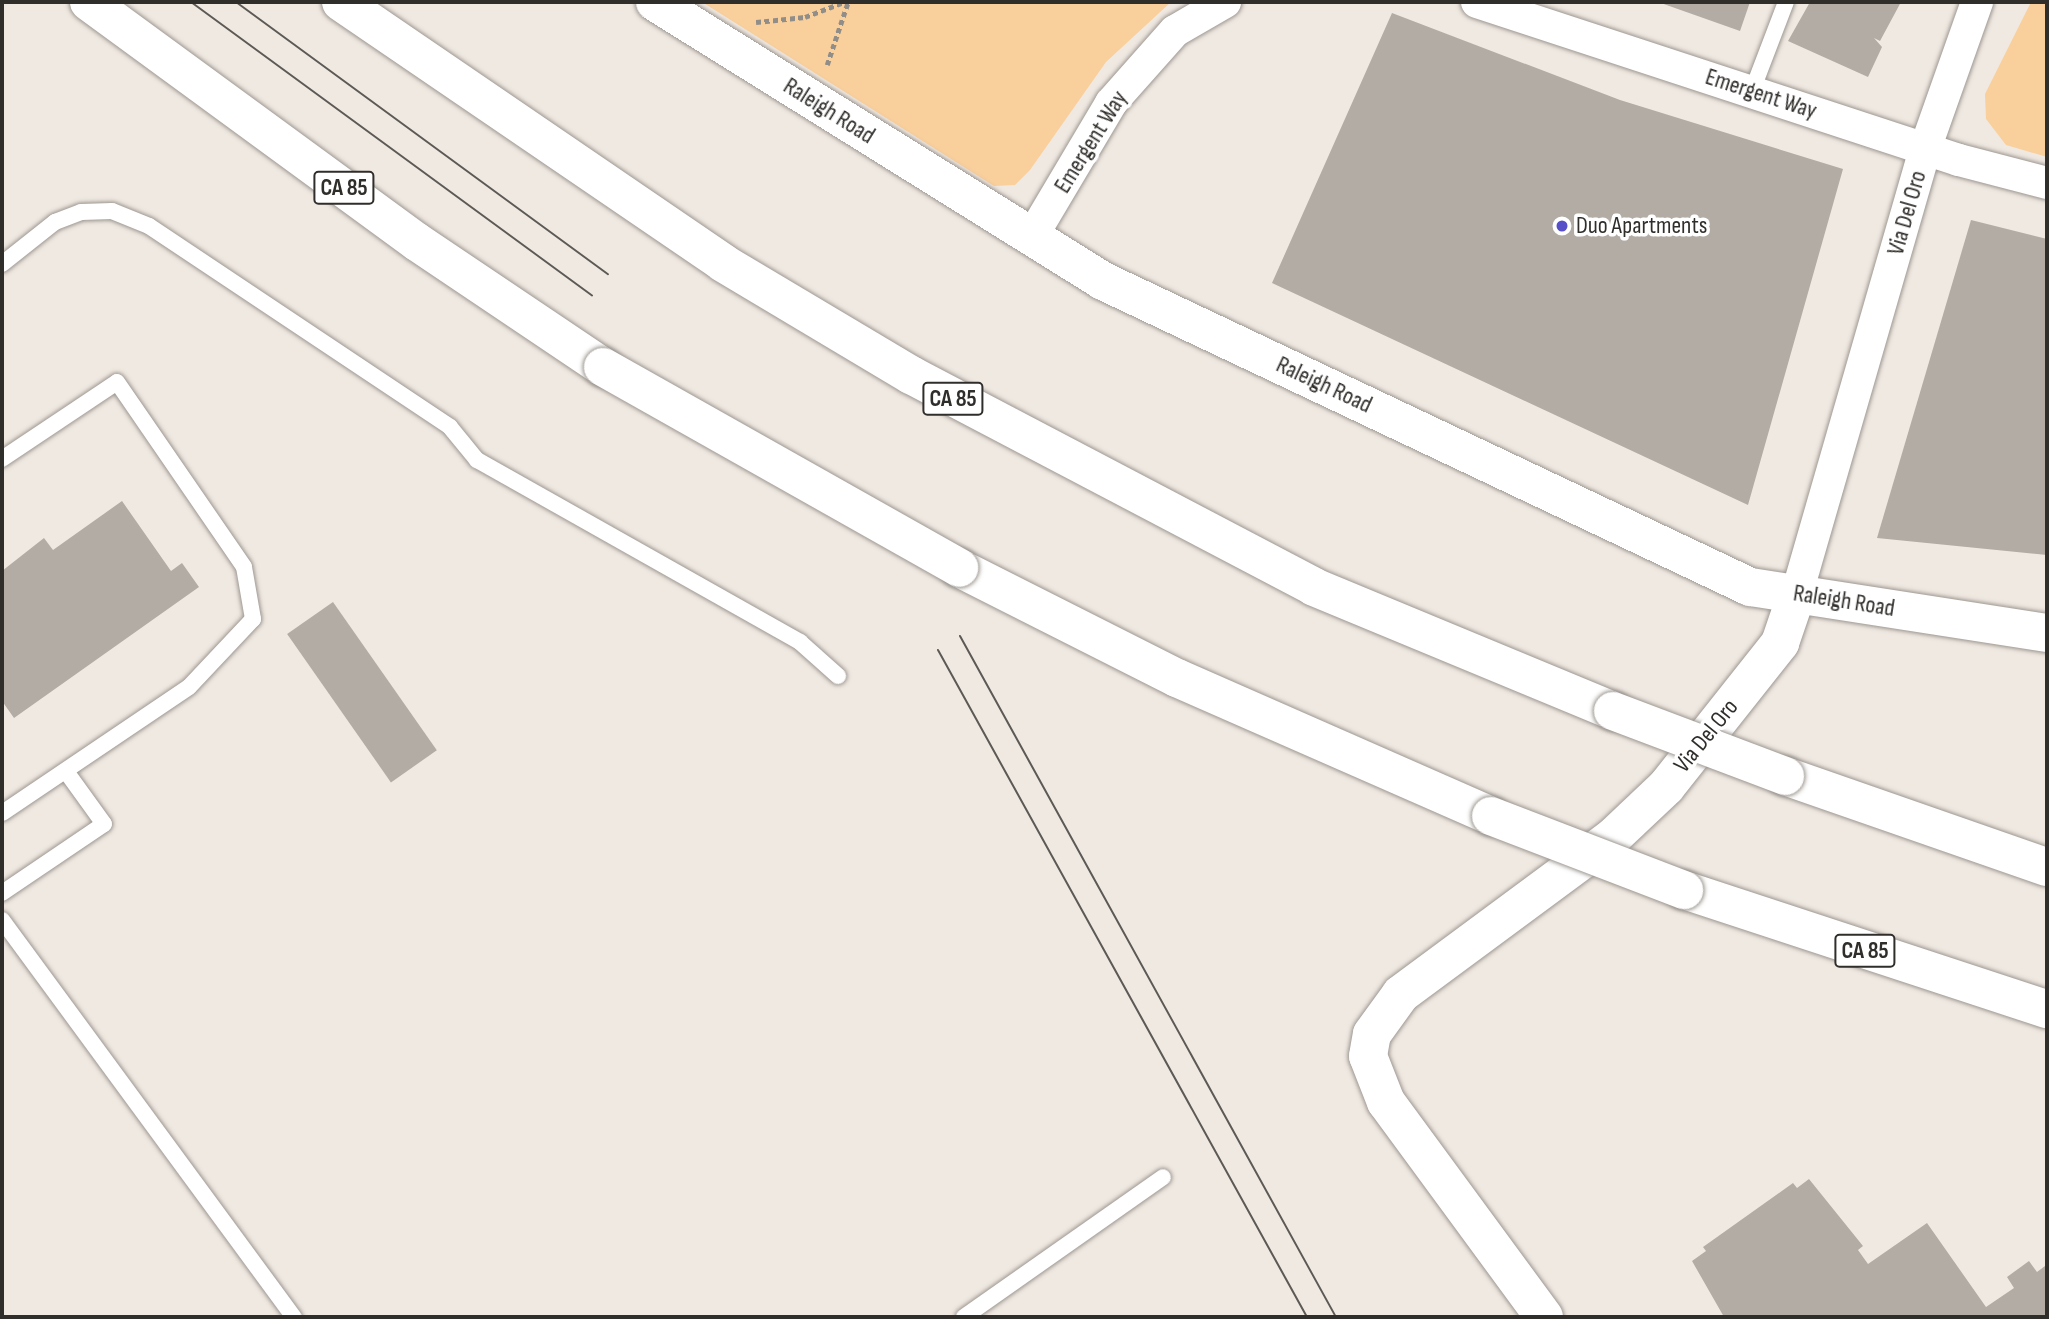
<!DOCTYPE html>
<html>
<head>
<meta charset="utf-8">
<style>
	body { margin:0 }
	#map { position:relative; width:2049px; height:1319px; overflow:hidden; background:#f0e9e2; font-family:"Sofia Sans Condensed",sans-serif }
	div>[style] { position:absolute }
	.green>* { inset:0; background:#f9cf9c }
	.building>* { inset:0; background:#b2aca5; transform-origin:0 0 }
	.path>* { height:4.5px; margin-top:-2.25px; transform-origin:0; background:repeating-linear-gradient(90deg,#918d88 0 5px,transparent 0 8.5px) }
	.roads { filter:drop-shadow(0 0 2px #9d9791) drop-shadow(0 0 2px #9d9791) }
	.lane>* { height:16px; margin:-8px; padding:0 8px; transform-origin:8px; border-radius:8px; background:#fff }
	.street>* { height:32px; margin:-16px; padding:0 16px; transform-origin:16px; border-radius:16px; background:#fff }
	.secondary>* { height:38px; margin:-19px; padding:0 19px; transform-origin:19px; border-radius:19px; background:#fff }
	.highway>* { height:38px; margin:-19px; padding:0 19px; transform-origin:19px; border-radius:19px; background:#fff }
	.tram>* { height:2px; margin:-1px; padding:0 1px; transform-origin:1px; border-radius:1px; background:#5d5a56 }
	.bridges { filter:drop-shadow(0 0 2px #9d9791) drop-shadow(0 0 2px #9d9791) }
	.highway-bridge>* { height:38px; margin:-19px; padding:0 19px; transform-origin:19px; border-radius:19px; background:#fff }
	.dots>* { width:19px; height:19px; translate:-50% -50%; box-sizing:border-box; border:4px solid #fff; border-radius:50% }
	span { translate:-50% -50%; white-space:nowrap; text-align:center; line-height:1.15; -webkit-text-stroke:7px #fff; paint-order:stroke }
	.shield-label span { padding:2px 5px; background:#fff; border:2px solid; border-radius:5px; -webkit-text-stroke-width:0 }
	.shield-label { font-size:23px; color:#302e2b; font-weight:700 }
	.street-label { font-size:24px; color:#302e2b }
	.poi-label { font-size:24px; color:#302e2b }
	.left { translate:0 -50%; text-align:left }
	.frame { position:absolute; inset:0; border:4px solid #302e2b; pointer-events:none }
</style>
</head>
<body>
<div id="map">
	<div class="green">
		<div style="clip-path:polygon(702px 2px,1171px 2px,1106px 62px,1030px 170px,1015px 185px,994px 186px)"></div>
		<div style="clip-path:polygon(2031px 2px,2047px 2px,2047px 157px,2006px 145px,1986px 119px,1985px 94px)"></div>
	</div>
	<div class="building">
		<div style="clip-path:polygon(1658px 2px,1750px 2px,1740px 31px)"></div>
		<div style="clip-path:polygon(1810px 2px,1901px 2px,1880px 41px,1874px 38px,1882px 47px,1868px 77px,1788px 41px)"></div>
		<div style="clip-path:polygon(1392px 13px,1620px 100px,1843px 169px,1748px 505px,1272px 283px)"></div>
		<div style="clip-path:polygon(1971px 220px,2047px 239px,2047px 555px,1877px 538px)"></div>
		<div style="clip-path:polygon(122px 501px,171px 571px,182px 563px,199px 587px,14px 718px,2px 701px,2px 571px,44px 538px,53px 550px)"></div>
		<div style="left:333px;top:602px;width:181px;height:56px;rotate:55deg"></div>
		<div style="clip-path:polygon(1809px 1179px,1863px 1246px,1858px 1250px,1868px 1264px,1927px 1223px,1986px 1307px,2014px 1288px,2007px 1277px,2029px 1261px,2037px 1272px,2045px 1266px,2047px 1317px,1724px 1317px,1692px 1261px,1706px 1251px,1703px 1247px,1793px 1183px,1797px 1188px)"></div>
	</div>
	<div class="path">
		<div style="left:756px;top:22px;width:49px;rotate:-5.8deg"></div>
		<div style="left:805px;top:17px;width:42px;rotate:-21deg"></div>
		<div style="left:827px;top:65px;width:66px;rotate:-71.6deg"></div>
	</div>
	<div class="roads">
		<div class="lane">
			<div style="left:1752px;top:91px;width:95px;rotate:-69.1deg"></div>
			<div style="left:2px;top:264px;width:68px;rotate:-38.4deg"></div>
			<div style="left:55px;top:222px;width:28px;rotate:-21deg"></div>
			<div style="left:81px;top:212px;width:31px;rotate:-2deg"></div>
			<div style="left:112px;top:211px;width:40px;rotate:22deg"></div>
			<div style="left:149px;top:226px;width:362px;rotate:33.7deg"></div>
			<div style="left:450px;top:427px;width:43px;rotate:50.7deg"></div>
			<div style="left:477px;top:460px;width:371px;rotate:29.4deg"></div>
			<div style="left:800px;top:642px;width:51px;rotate:41.8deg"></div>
			<div style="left:2px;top:459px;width:138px;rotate:-33.8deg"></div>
			<div style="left:117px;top:382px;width:224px;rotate:55.5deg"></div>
			<div style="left:244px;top:567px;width:53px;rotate:80.2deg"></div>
			<div style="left:253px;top:619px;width:93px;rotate:133.3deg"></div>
			<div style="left:189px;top:687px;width:225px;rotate:146deg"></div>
			<div style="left:2px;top:893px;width:123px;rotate:-34.1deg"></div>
			<div style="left:104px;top:824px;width:62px;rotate:-125.8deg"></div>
			<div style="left:2px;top:920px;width:493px;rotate:53.7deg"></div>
			<div style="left:964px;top:1317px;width:243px;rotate:-35.1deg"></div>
		</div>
		<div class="street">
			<div style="left:1477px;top:2px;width:507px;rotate:18.15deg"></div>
			<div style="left:1959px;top:160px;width:91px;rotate:14.6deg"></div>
			<div style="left:1031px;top:238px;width:157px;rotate:-59.3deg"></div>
			<div style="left:1111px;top:103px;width:96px;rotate:-48.4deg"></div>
			<div style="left:1175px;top:31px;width:58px;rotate:-30.1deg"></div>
			<div style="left:1797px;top:593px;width:462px;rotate:-73.9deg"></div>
			<div style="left:1925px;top:149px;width:156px;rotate:-70.5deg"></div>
		</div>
		<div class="secondary">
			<div style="left:655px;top:2px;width:528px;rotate:31.91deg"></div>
			<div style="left:1103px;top:281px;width:716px;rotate:25.31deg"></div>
			<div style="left:1750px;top:587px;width:301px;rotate:8.8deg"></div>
			<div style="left:1544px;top:1317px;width:267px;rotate:-126.3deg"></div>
			<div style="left:1386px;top:1102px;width:49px;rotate:-111.4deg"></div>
			<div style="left:1368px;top:1056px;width:22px;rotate:-80deg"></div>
			<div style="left:1372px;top:1034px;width:49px;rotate:-54.1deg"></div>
			<div style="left:1401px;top:994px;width:262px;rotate:-36.5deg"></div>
			<div style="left:1612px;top:838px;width:74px;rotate:-43.4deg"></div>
			<div style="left:1666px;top:787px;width:184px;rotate:-51.6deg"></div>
			<div style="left:1780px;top:643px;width:53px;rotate:-71.2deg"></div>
		</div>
		<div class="highway">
			<div style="left:89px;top:2px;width:406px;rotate:36.2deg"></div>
			<div style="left:417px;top:242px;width:224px;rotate:33.9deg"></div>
			<div style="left:341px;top:2px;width:463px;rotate:34.3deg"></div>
			<div style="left:723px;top:263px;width:219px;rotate:30.8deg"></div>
			<div style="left:911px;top:375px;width:455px;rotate:27.7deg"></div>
			<div style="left:1314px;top:587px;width:324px;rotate:22.5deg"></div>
			<div style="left:959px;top:568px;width:244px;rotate:26.8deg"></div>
			<div style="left:1177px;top:678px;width:343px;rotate:23.7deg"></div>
			<div style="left:1785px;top:776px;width:277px;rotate:19.2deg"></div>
			<div style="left:1684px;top:890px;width:382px;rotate:18.2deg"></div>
		</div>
	</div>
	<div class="tram">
		<div style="left:191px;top:2px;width:497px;rotate:36.2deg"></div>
		<div style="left:236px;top:2px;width:461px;rotate:36.2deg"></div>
		<div style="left:960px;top:636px;width:778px;rotate:61.1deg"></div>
		<div style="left:938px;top:650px;width:762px;rotate:61.05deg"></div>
	</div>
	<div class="bridges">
		<div class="highway-bridge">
			<div style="left:603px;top:367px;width:409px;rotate:29.4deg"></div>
			<div style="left:1613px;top:711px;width:184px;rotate:20.7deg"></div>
			<div style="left:1491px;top:816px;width:207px;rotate:21deg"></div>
		</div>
	</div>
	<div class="dots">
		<div style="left:1562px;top:226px;background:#574fc7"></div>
	</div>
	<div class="shield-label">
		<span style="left:344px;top:188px">CA 85</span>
		<span style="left:953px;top:399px">CA 85</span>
		<span style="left:1865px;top:951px">CA 85</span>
	</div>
	<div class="street-label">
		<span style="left:1761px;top:94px;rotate:18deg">Emergent Way</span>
		<span style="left:829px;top:111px;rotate:32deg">Raleigh Road</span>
		<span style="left:1091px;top:142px;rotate:-58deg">Emergent Way</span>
		<span style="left:1907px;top:213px;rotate:-74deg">Via Del Oro</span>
		<span style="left:1324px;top:385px;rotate:25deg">Raleigh Road</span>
		<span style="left:1844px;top:601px;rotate:9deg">Raleigh Road</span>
		<span style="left:1706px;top:736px;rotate:-51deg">Via Del Oro</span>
	</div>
	<div class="poi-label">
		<span class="left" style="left:1576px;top:226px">Duo Apartments</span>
	</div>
	<div class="frame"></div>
</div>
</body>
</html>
